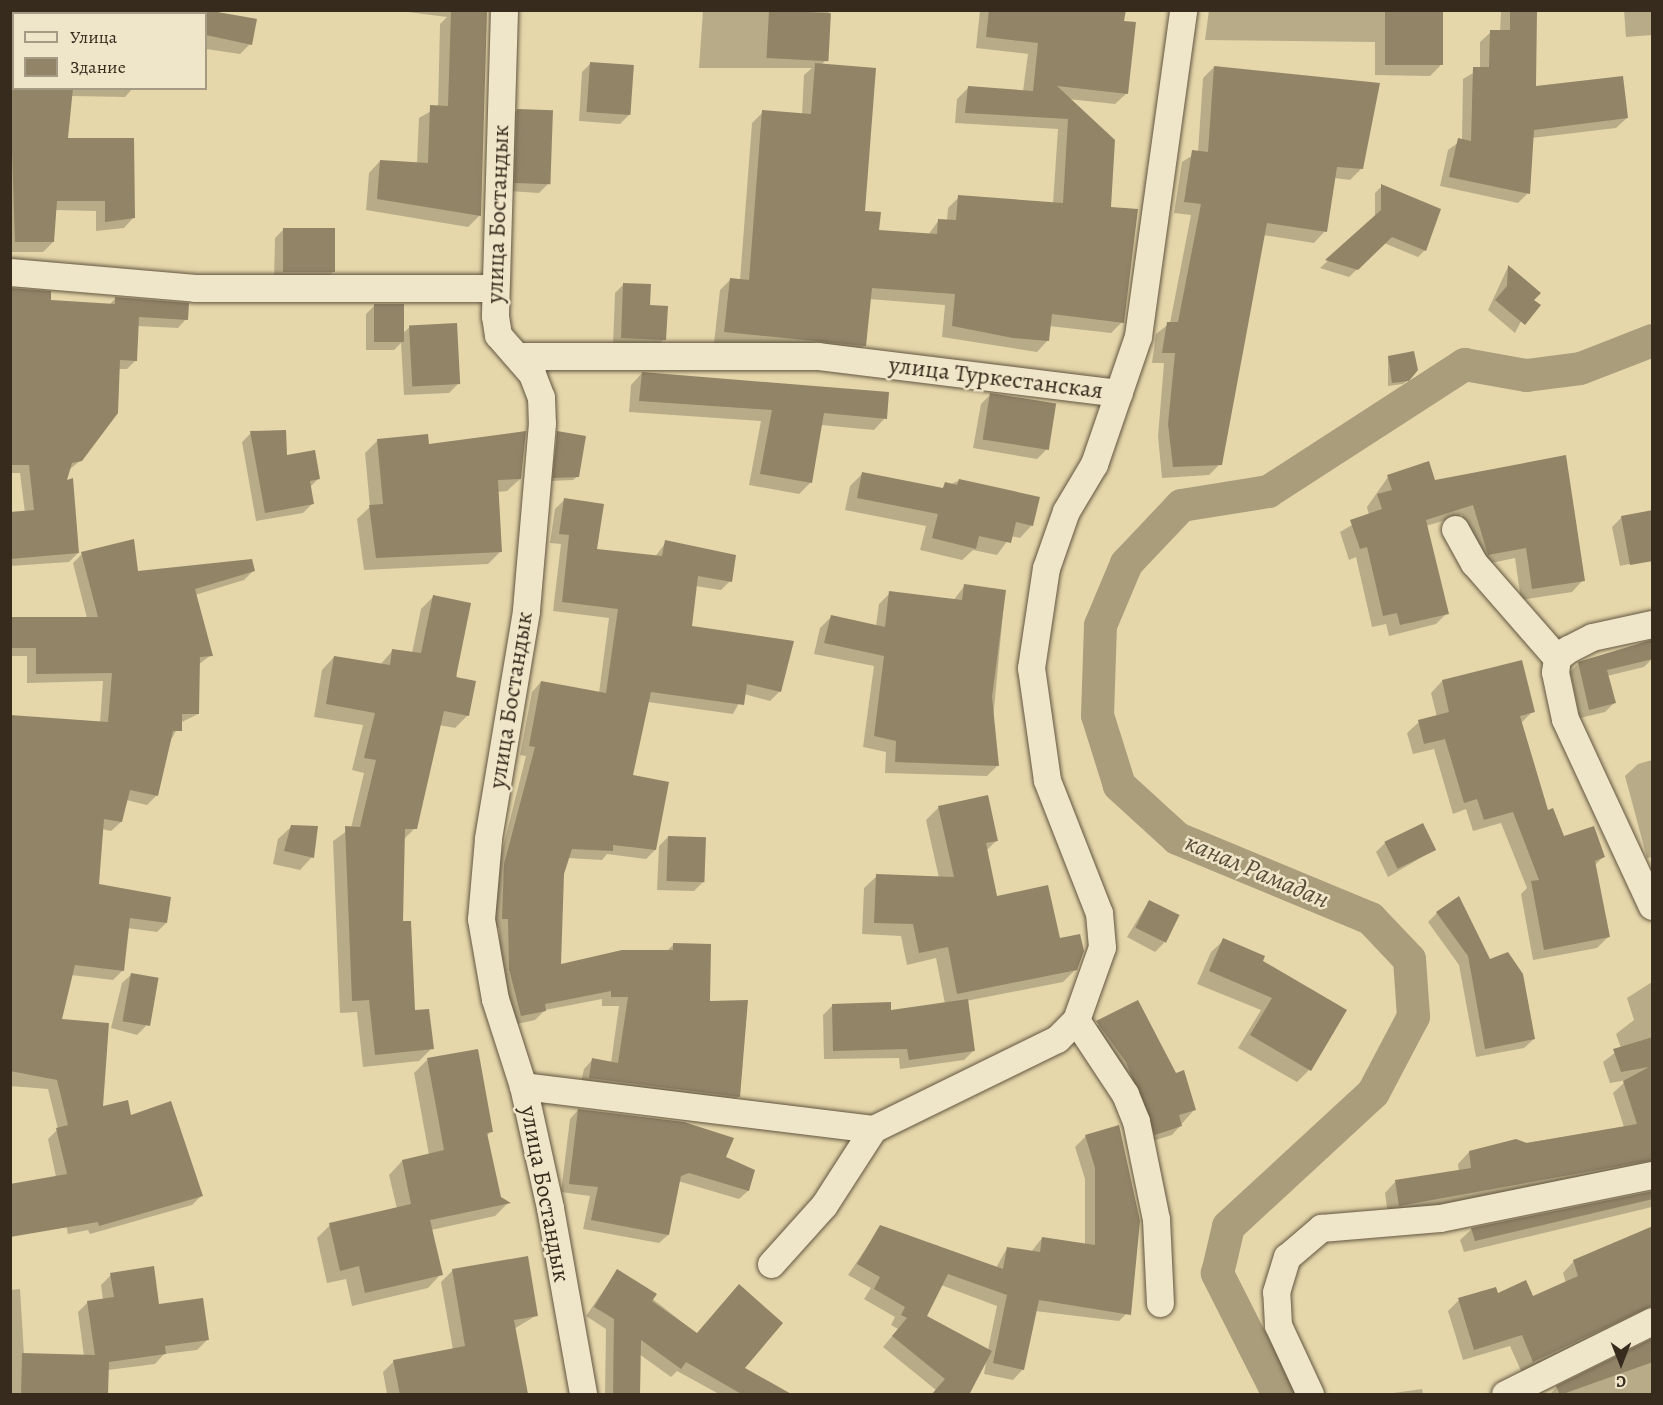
<!DOCTYPE html>
<html>
<head>
<meta charset="utf-8">
<style>
	body { margin:0 }
	#map { position:relative; width:1663px; height:1405px; overflow:hidden; background:#e6d7ab; font-family:Alegreya,serif }
	div>[style] { position:absolute }
	.shadow>* { inset:0; background:#0003 }
	.canal>* { height:33px; margin:-16.5px; padding:0 16.5px; transform-origin:16.5px; border-radius:16.5px; background:#aa9d7b }
	.building>* { inset:0; background:#928467; transform-origin:0 0 }
	.roads { filter:drop-shadow(0 0 2px #625640) drop-shadow(0 0 2px #625640) }
	.street>* { height:27px; margin:-13.5px; padding:0 13.5px; transform-origin:13.5px; border-radius:13.5px; background:#efe5c8 }
	span { translate:-50% -50%; white-space:nowrap; text-align:center; line-height:1.15; -webkit-text-stroke:5px #efe5c8; paint-order:stroke }
	.street-label { font-size:24px; color:#362b1d }
	.water-label { font-size:26px; color:#594d39; font-style:italic }
	.frame { position:absolute; inset:0; border:12px solid #362b1d; pointer-events:none }
	.legend { position:absolute; left:12px; top:12px; width:195px; height:78px; box-sizing:border-box; background:#efe5c8; border:2px solid #a59b84; margin:0; padding:8px 10px; list-style:none; font-size:18px; color:#362b1d }
	.legend li { display:flex; align-items:center; gap:12px; height:30px }
	.legend b { width:30px; border:2px solid #a59b84 }
	.north { position:absolute; left:1591px; top:1333px; width:60px; height:60px; -webkit-text-stroke:4px #efe5c8; paint-order:stroke; rotate:180deg; font-size:16px; font-weight:700; line-height:24px; text-align:center; color:#362b1d }
	.north::after { content:''; display:block; margin:auto; width:21px; height:27px; background:#362b1d; clip-path:polygon(50% 0,100% 100%,50% 72%,0 100%) }
</style>
</head>
<body>
<div id="map">
	<div class="shadow">
		<div style="clip-path:polygon(10px 10px,205px 10px,255px 20px,250px 44px,240px 54px,206px 49px,206px 14px,14px 14px,14px 88px,133px 88px,125px 97px,71px 96px,66px 139px,134px 217px,124px 228px,96px 231px,96px 211px,55px 210px,53px 242px,43px 252px,10px 252px)"></div>
		<div style="clip-path:polygon(392px 10px,455px 10px,480px 215px,468px 227px,366px 210px,369px 173px,380px 161px,417px 163px,419px 118px,438px 107px,440px 24px,447px 17px)"></div>
		<div style="clip-path:polygon(703px 10px,829px 10px,827px 59px,821px 65px,863px 212px,877px 231px,928px 235px,939px 220px,947px 221px,948px 208px,959px 197px,1053px 204px,1058px 129px,955px 123px,957px 99px,968px 88px,1023px 91px,1028px 54px,976px 48px,980px 10px,1123px 10px,1127px 93px,1115px 104px,1068px 99px,1109px 208px,1122px 322px,1111px 333px,1049px 326px,1048px 340px,1037px 352px,942px 337px,945px 305px,869px 299px,865px 345px,854px 356px,714px 343px,720px 290px,731px 279px,740px 280px,752px 123px,763px 112px,802px 115px,804px 75px,812px 68px,699px 68px)"></div>
		<div style="clip-path:polygon(1209px 10px,1442px 10px,1440px 66px,1430px 76px,1375px 75px,1375px 42px,1205px 40px)"></div>
		<div style="clip-path:polygon(1501px 10px,1535px 10px,1535px 88px,1627px 118px,1616px 128px,1532px 138px,1528px 193px,1518px 203px,1440px 186px,1448px 150px,1462px 140px,1463px 79px,1480px 69px,1480px 42px,1491px 32px,1500px 32px)"></div>
		<div style="clip-path:polygon(1624px 10px,1652px 10px,1652px 35px,1626px 37px)"></div>
		<div style="clip-path:polygon(591px 63px,629px 115px,620px 124px,579px 121px,582px 72px)"></div>
		<div style="clip-path:polygon(1214px 67px,1361px 169px,1350px 180px,1334px 178px,1325px 231px,1314px 243px,1263px 235px,1220px 464px,1209px 475px,1162px 478px,1158px 436px,1164px 363px,1152px 363px,1156px 334px,1170px 323px,1191px 215px,1174px 213px,1182px 162px,1198px 152px,1203px 78px)"></div>
		<div style="clip-path:polygon(517px 110px,548px 184px,539px 193px,506px 191px,508px 119px)"></div>
		<div style="clip-path:polygon(1382px 186px,1425px 250px,1418px 257px,1384px 243px,1349px 277px,1320px 268px,1375px 218px,1375px 193px)"></div>
		<div style="clip-path:polygon(284px 229px,333px 272px,324px 281px,274px 281px,275px 238px)"></div>
		<div style="clip-path:polygon(1508px 267px,1532px 300px,1515px 333px,1488px 310px)"></div>
		<div style="clip-path:polygon(624px 284px,649px 307px,665px 338px,656px 348px,613px 346px,615px 293px)"></div>
		<div style="clip-path:polygon(10px 290px,49px 302px,109px 305px,116px 298px,186px 319px,178px 328px,137px 326px,136px 360px,127px 369px,118px 369px,81px 460px,69px 470px,65px 483px,78px 553px,69px 562px,10px 566px,10px 514px,25px 513px,20px 473px,10px 473px)"></div>
		<div style="clip-path:polygon(375px 305px,403px 333px,410px 327px,458px 384px,449px 393px,404px 395px,401px 343px,394px 350px,366px 350px,366px 314px)"></div>
		<div style="clip-path:polygon(1388px 357px,1408px 380px,1403px 384px,1388px 386px)"></div>
		<div style="clip-path:polygon(642px 373px,885px 418px,874px 430px,821px 425px,810px 483px,799px 494px,749px 485px,761px 421px,629px 412px,631px 385px)"></div>
		<div style="clip-path:polygon(990px 395px,1046px 450px,1037px 459px,973px 448px,981px 404px)"></div>
		<div style="clip-path:polygon(251px 433px,319px 478px,309px 488px,312px 504px,303px 513px,256px 521px,242px 442px)"></div>
		<div style="clip-path:polygon(558px 433px,578px 476px,573px 480px,550px 481px)"></div>
		<div style="clip-path:polygon(378px 440px,428px 446px,520px 479px,507px 491px,497px 492px,500px 552px,488px 564px,364px 570px,357px 519px,370px 507px,365px 453px)"></div>
		<div style="clip-path:polygon(1564px 457px,1583px 580px,1572px 592px,1521px 600px,1515px 558px,1477px 566px,1462px 515px,1426px 526px,1447px 613px,1436px 624px,1389px 636px,1386px 624px,1372px 627px,1356px 557px,1349px 560px,1340px 532px,1369px 515px,1367px 507px,1388px 477px,1434px 482px)"></div>
		<div style="clip-path:polygon(862px 474px,940px 489px,960px 480px,1032px 525px,1020px 538px,1011px 536px,997px 555px,973px 550px,962px 560px,920px 550px,926px 526px,845px 510px,850px 486px)"></div>
		<div style="clip-path:polygon(564px 500px,596px 550px,655px 557px,666px 542px,730px 581px,721px 590px,695px 586px,691px 627px,780px 691px,770px 701px,744px 694px,733px 714px,648px 702px,631px 776px,655px 850px,646px 859px,607px 854px,602px 860px,567px 858px,563px 874px,559px 966px,666px 952px,674px 944px,708px 1002px,739px 1096px,729px 1105px,580px 1087px,584px 1069px,593px 1059px,611px 1063px,619px 1006px,602px 1006px,602px 999px,545px 1010px,535px 1020px,512px 1025px,501px 979px,499px 928px,494px 928px,496px 875px,526px 756px,520px 755px,532px 692px,541px 682px,599px 693px,609px 618px,553px 611px,561px 544px,550px 543px,555px 509px)"></div>
		<div style="clip-path:polygon(1622px 517px,1652px 559px,1620px 566px,1612px 527px)"></div>
		<div style="clip-path:polygon(82px 554px,137px 572px,253px 571px,244px 580px,195px 595px,211px 655px,198px 665px,198px 714px,180px 723px,171px 740px,157px 795px,147px 805px,126px 800px,121px 822px,111px 831px,102px 829px,98px 885px,166px 923px,157px 932px,127px 928px,123px 970px,113px 980px,71px 975px,60px 1021px,101px 1108px,130px 1117px,202px 1195px,192px 1205px,90px 1234px,88px 1230px,68px 1234px,48px 1139px,58px 1129px,48px 1089px,10px 1086px,10px 717px,100px 723px,103px 681px,27px 683px,27px 656px,10px 656px,10px 618px,87px 618px,73px 563px)"></div>
		<div style="clip-path:polygon(965px 585px,1005px 591px,993px 720px,998px 765px,987px 776px,885px 773px,886px 752px,863px 747px,874px 666px,814px 654px,820px 628px,831px 617px,876px 626px,879px 604px,890px 593px,953px 601px)"></div>
		<div style="clip-path:polygon(434px 596px,468px 715px,455px 728px,439px 725px,415px 828px,403px 840px,401px 923px,413px 1012px,432px 1048px,419px 1061px,363px 1067px,357px 1012px,340px 1013px,333px 841px,351px 828px,364px 773px,352px 770px,363px 725px,314px 717px,322px 670px,334px 657px,380px 665px,393px 650px,412px 653px,421px 609px)"></div>
		<div style="clip-path:polygon(1652px 659px,1644px 667px,1607px 676px,1614px 703px,1605px 712px,1580px 718px,1570px 672px,1579px 663px)"></div>
		<div style="clip-path:polygon(1442px 681px,1533px 711px,1521px 723px,1547px 812px,1563px 838px,1603px 857px,1594px 866px,1608px 937px,1597px 948px,1533px 960px,1521px 894px,1527px 888px,1501px 823px,1473px 831px,1466px 809px,1453px 814px,1434px 749px,1413px 754px,1407px 733px,1419px 722px,1437px 717px,1431px 693px)"></div>
		<div style="clip-path:polygon(1652px 760px,1652px 857px,1647px 858px,1625px 776px,1638px 764px)"></div>
		<div style="clip-path:polygon(987px 797px,997px 840px,986px 851px,996px 898px,1059px 940px,1076px 969px,1063px 982px,966px 1001px,973px 1051px,964px 1060px,900px 1069px,899px 1058px,824px 1059px,823px 1015px,832px 1006px,889px 1012px,945px 1004px,936px 958px,907px 965px,901px 936px,862px 934px,864px 888px,877px 876px,939px 878px,926px 820px,938px 808px)"></div>
		<div style="clip-path:polygon(291px 827px,312px 857px,300px 870px,273px 864px,278px 839px)"></div>
		<div style="clip-path:polygon(668px 837px,703px 882px,694px 891px,657px 890px,659px 846px)"></div>
		<div style="clip-path:polygon(1385px 843px,1434px 850px,1388px 877px,1376px 852px)"></div>
		<div style="clip-path:polygon(1149px 901px,1164px 943px,1155px 952px,1127px 937px)"></div>
		<div style="clip-path:polygon(1437px 913px,1534px 1039px,1524px 1048px,1476px 1057px,1459px 965px,1428px 922px)"></div>
		<div style="clip-path:polygon(1224px 940px,1261px 961px,1309px 1070px,1297px 1082px,1238px 1048px,1261px 1010px,1197px 984px,1211px 952px)"></div>
		<div style="clip-path:polygon(132px 974px,146px 1026px,137px 1035px,111px 1028px,122px 983px)"></div>
		<div style="clip-path:polygon(1652px 982px,1652px 1180px,1388px 1216px,1385px 1193px,1396px 1181px,1459px 1172px,1458px 1164px,1469px 1152px,1624px 1127px,1613px 1093px,1627px 1080px,1610px 1083px,1603px 1062px,1621px 1048px,1616px 1034px,1634px 1020px,1627px 998px)"></div>
		<div style="clip-path:polygon(1138px 1002px,1194px 1110px,1172px 1135px,1146px 1143px,1088px 1031px)"></div>
		<div style="clip-path:polygon(476px 1050px,491px 1131px,486px 1137px,499px 1198px,508px 1203px,495px 1216px,431px 1230px,441px 1274px,428px 1288px,352px 1306px,346px 1279px,327px 1283px,317px 1238px,330px 1225px,397px 1209px,389px 1175px,402px 1161px,429px 1155px,414px 1073px,427px 1060px)"></div>
		<div style="clip-path:polygon(578px 1110px,754px 1171px,748px 1191px,739px 1199px,678px 1181px,668px 1235px,659px 1243px,583px 1229px,590px 1196px,561px 1192px,570px 1119px)"></div>
		<div style="clip-path:polygon(evenodd,1118px 1127px,1130px 1310px,1119px 1321px,1035px 1311px,1023px 1369px,1013px 1380px,984px 1374px,987px 1356px,936px 1390px,883px 1347px,898px 1329px,891px 1325px,895px 1317px,864px 1299px,871px 1288px,848px 1275px,881px 1226px,996px 1268px,1007px 1248px,1031px 1252px,1042px 1238px,1085px 1245px,1085px 1179px,1075px 1147px,1086px 1136px,1118px 1127px,941px 1285px,997px 1306px,988px 1350px,925px 1317px,941px 1285px)"></div>
		<div style="clip-path:polygon(1652px 1193px,1652px 1207px,1464px 1252px,1460px 1240px,1472px 1229px)"></div>
		<div style="clip-path:polygon(1652px 1254px,1652px 1324px,1522px 1373px,1510px 1346px,1463px 1360px,1448px 1311px,1459px 1300px,1532px 1298px,1566px 1283px,1563px 1273px,1574px 1261px)"></div>
		<div style="clip-path:polygon(453px 1270px,537px 1315px,514px 1329px,525px 1394px,387px 1394px,383px 1372px,394px 1361px,453px 1350px,441px 1282px)"></div>
		<div style="clip-path:polygon(617px 1271px,742px 1369px,790px 1394px,719px 1394px,677px 1371px,671px 1377px,639px 1354px,638px 1394px,605px 1394px,606px 1329px,586px 1316px)"></div>
		<div style="clip-path:polygon(111px 1275px,208px 1339px,197px 1350px,164px 1354px,155px 1364px,108px 1370px,107px 1394px,10px 1394px,10px 1290px,20px 1289px,24px 1355px,84px 1356px,78px 1312px,88px 1302px,103px 1300px,101px 1285px)"></div>
		<div style="clip-path:polygon(1652px 1340px,1652px 1394px,1550px 1394px,1557px 1387px)"></div>
		<div style="clip-path:polygon(1422px 1389px,1423px 1394px,1386px 1394px)"></div>
	</div>
	<div class="canal">
		<div style="left:1278px;top:1394px;width:136px;rotate:-116.8deg"></div>
		<div style="left:1217px;top:1273px;width:48px;rotate:-76.8deg"></div>
		<div style="left:1228px;top:1226px;width:197px;rotate:-42.7deg"></div>
		<div style="left:1373px;top:1092px;width:86px;rotate:-62.2deg"></div>
		<div style="left:1413px;top:1016px;width:57px;rotate:-94deg"></div>
		<div style="left:1409px;top:959px;width:57px;rotate:-133.6deg"></div>
		<div style="left:1370px;top:918px;width:209px;rotate:-157.5deg"></div>
		<div style="left:1177px;top:838px;width:79px;rotate:-137.6deg"></div>
		<div style="left:1119px;top:785px;width:73px;rotate:-107.4deg"></div>
		<div style="left:1097px;top:715px;width:90px;rotate:-88.1deg"></div>
		<div style="left:1100px;top:625px;width:67px;rotate:-67.2deg"></div>
		<div style="left:1126px;top:563px;width:80px;rotate:-46.5deg"></div>
		<div style="left:1181px;top:505px;width:88px;rotate:-9.1deg"></div>
		<div style="left:1268px;top:491px;width:234px;rotate:-32.9deg"></div>
		<div style="left:1464px;top:364px;width:63px;rotate:10.1deg"></div>
		<div style="left:1526px;top:375px;width:54px;rotate:-7.4deg"></div>
		<div style="left:1580px;top:368px;width:77px;rotate:-21.3deg"></div>
	</div>
	<div class="building">
		<div style="clip-path:polygon(206px 10px,257px 19px,252px 45px,206px 35px)"></div>
		<div style="left:769px;top:10px;width:62px;height:48px;rotate:3deg"></div>
		<div style="clip-path:polygon(989px 10px,1126px 10px,1124px 21px,1136px 22px,1128px 94px,1057px 86px,1115px 140px,1111px 207px,1138px 209px,1124px 323px,1052px 314px,1049px 341px,1013px 338px,952px 326px,955px 294px,872px 288px,866px 346px,724px 332px,730px 278px,749px 280px,762px 110px,811px 114px,815px 63px,876px 68px,865px 211px,881px 212px,879px 230px,937px 234px,938px 219px,956px 220px,958px 195px,1063px 203px,1068px 119px,965px 113px,968px 86px,1033px 91px,1038px 43px,986px 37px)"></div>
		<div style="left:1385px;top:10px;width:58px;height:55px"></div>
		<div style="clip-path:polygon(1510px 10px,1537px 10px,1536px 86px,1623px 76px,1628px 118px,1534px 130px,1530px 194px,1449px 177px,1458px 138px,1471px 141px,1473px 67px,1489px 67px,1490px 30px,1510px 30px)"></div>
		<div style="clip-path:polygon(451px 11px,487px 12px,481px 216px,377px 199px,380px 160px,428px 163px,430px 105px,448px 106px)"></div>
		<div style="left:590px;top:62px;width:44px;height:50px;rotate:4deg"></div>
		<div style="clip-path:polygon(1214px 66px,1380px 83px,1363px 169px,1337px 167px,1327px 232px,1267px 223px,1222px 465px,1173px 467px,1168px 424px,1175px 353px,1162px 353px,1167px 322px,1178px 322px,1201px 204px,1184px 202px,1192px 150px,1208px 152px)"></div>
		<div style="clip-path:polygon(10px 88px,73px 88px,68px 138px,134px 138px,135px 218px,105px 222px,105px 201px,57px 201px,54px 242px,15px 242px)"></div>
		<div style="left:517px;top:109px;width:36px;height:74px;rotate:2deg"></div>
		<div style="clip-path:polygon(1381px 184px,1441px 209px,1426px 251px,1392px 237px,1358px 270px,1325px 260px,1381px 210px)"></div>
		<div style="left:283px;top:228px;width:52px;height:44px"></div>
		<div style="clip-path:polygon(1508px 265px,1541px 293px,1534px 300px,1541px 305px,1525px 325px,1495px 300px,1507px 286px)"></div>
		<div style="clip-path:polygon(623px 283px,651px 284px,650px 305px,668px 306px,666px 340px,621px 338px)"></div>
		<div style="clip-path:polygon(10px 288px,51px 291px,51px 300px,115px 304px,115px 297px,189px 303px,188px 320px,139px 317px,137px 361px,120px 360px,118px 413px,82px 461px,72px 463px,67px 480px,73px 478px,79px 553px,10px 559px,10px 512px,34px 510px,29px 465px,10px 465px)"></div>
		<div style="left:374px;top:304px;width:30px;height:38px"></div>
		<div style="left:457px;top:323px;width:61px;height:48px;rotate:87deg"></div>
		<div style="clip-path:polygon(1414px 351px,1418px 370px,1409px 381px,1392px 383px,1388px 356px)"></div>
		<div style="clip-path:polygon(642px 372px,889px 392px,887px 419px,824px 413px,812px 483px,760px 474px,772px 410px,639px 401px)"></div>
		<div style="left:990px;top:393px;width:67px;height:47px;rotate:9deg"></div>
		<div style="clip-path:polygon(286px 430px,287px 455px,315px 450px,320px 479px,310px 481px,314px 504px,265px 513px,250px 431px)"></div>
		<div style="clip-path:polygon(526px 431px,521px 479px,498px 480px,502px 552px,376px 558px,369px 505px,383px 504px,377px 439px,428px 434px,429px 444px)"></div>
		<div style="clip-path:polygon(557px 431px,586px 436px,579px 477px,553px 478px)"></div>
		<div style="clip-path:polygon(1566px 455px,1585px 581px,1532px 589px,1526px 548px,1488px 555px,1473px 505px,1426px 520px,1449px 614px,1400px 625px,1397px 613px,1383px 616px,1367px 547px,1360px 549px,1350px 520px,1382px 509px,1377px 494px,1392px 490px,1387px 475px,1429px 461px,1435px 480px)"></div>
		<div style="clip-path:polygon(862px 472px,943px 488px,945px 482px,957px 485px,959px 479px,1040px 497px,1033px 526px,1016px 522px,1011px 543px,979px 536px,976px 549px,932px 538px,938px 514px,857px 498px)"></div>
		<div style="clip-path:polygon(564px 498px,604px 504px,597px 549px,662px 556px,665px 540px,736px 555px,732px 582px,698px 576px,692px 626px,794px 641px,781px 692px,747px 684px,744px 705px,651px 692px,633px 775px,669px 782px,656px 850px,613px 845px,613px 851px,572px 849px,564px 874px,561px 964px,622px 950px,673px 950px,673px 943px,711px 944px,710px 1001px,748px 1000px,740px 1097px,589px 1078px,592px 1058px,618px 1063px,628px 997px,611px 997px,611px 991px,545px 1004px,546px 1011px,521px 1016px,509px 969px,508px 919px,502px 919px,504px 864px,535px 747px,529px 746px,541px 681px,606px 693px,618px 609px,562px 602px,569px 535px,559px 534px)"></div>
		<div style="clip-path:polygon(1653px 510px,1653px 561px,1630px 565px,1621px 516px)"></div>
		<div style="clip-path:polygon(134px 539px,138px 571px,252px 559px,255px 571px,195px 589px,213px 656px,200px 657px,199px 714px,182px 714px,182px 731px,173px 731px,158px 796px,130px 790px,122px 822px,104px 819px,99px 884px,171px 897px,167px 923px,130px 918px,124px 971px,75px 965px,62px 1019px,109px 1023px,103px 1106px,128px 1100px,131px 1115px,171px 1101px,203px 1196px,99px 1226px,98px 1222px,10px 1237px,10px 1184px,67px 1174px,56px 1128px,68px 1125px,57px 1080px,10px 1071px,10px 715px,108px 722px,112px 673px,36px 674px,36px 648px,10px 648px,10px 617px,98px 617px,81px 552px)"></div>
		<div style="clip-path:polygon(964px 584px,1006px 590px,992px 697px,999px 766px,895px 762px,896px 741px,874px 736px,884px 656px,824px 643px,831px 615px,885px 627px,889px 591px,962px 600px)"></div>
		<div style="clip-path:polygon(433px 595px,471px 603px,456px 677px,476px 681px,469px 716px,444px 711px,417px 829px,405px 829px,403px 921px,411px 921px,415px 1010px,429px 1009px,434px 1049px,375px 1055px,369px 1000px,352px 1001px,345px 826px,360px 827px,376px 760px,364px 758px,375px 713px,326px 704px,334px 656px,390px 665px,392px 649px,421px 653px)"></div>
		<div style="clip-path:polygon(1651px 640px,1653px 659px,1607px 670px,1616px 703px,1589px 710px,1578px 662px)"></div>
		<div style="clip-path:polygon(1522px 660px,1535px 712px,1520px 716px,1548px 810px,1553px 808px,1564px 836px,1594px 826px,1605px 857px,1595px 861px,1610px 937px,1544px 950px,1531px 881px,1539px 880px,1513px 812px,1484px 820px,1477px 799px,1464px 803px,1445px 739px,1424px 744px,1418px 720px,1449px 712px,1442px 680px)"></div>
		<div style="clip-path:polygon(988px 795px,998px 841px,986px 843px,997px 896px,1048px 885px,1060px 938px,1080px 934px,1084px 951px,1077px 970px,957px 994px,948px 947px,919px 953px,913px 924px,874px 923px,876px 874px,954px 877px,938px 806px)"></div>
		<div style="left:1423px;top:823px;width:30px;height:43px;rotate:64deg"></div>
		<div style="clip-path:polygon(291px 825px,318px 826px,314px 858px,284px 851px)"></div>
		<div style="left:668px;top:836px;width:38px;height:45px;rotate:2deg"></div>
		<div style="clip-path:polygon(1459px 896px,1490px 959px,1508px 952px,1523px 974px,1535px 1039px,1485px 1049px,1468px 956px,1436px 912px)"></div>
		<div style="left:1149px;top:900px;width:34px;height:31px;rotate:26deg"></div>
		<div style="clip-path:polygon(1223px 938px,1265px 956px,1263px 961px,1347px 1010px,1311px 1071px,1250px 1035px,1272px 998px,1209px 971px)"></div>
		<div style="left:131px;top:973px;width:28px;height:49px;rotate:10deg"></div>
		<div style="clip-path:polygon(968px 999px,975px 1051px,909px 1060px,907px 1049px,833px 1051px,832px 1004px,891px 1002px,891px 1010px)"></div>
		<div style="clip-path:polygon(1138px 1000px,1176px 1073px,1184px 1070px,1196px 1110px,1179px 1115px,1182px 1126px,1155px 1135px,1126px 1062px,1096px 1021px)"></div>
		<div style="clip-path:polygon(1653px 1037px,1653px 1160px,1399px 1206px,1395px 1180px,1471px 1168px,1469px 1151px,1516px 1139px,1527px 1143px,1637px 1124px,1623px 1081px,1649px 1067px,1621px 1072px,1613px 1049px)"></div>
		<div style="clip-path:polygon(478px 1049px,493px 1132px,487px 1133px,501px 1197px,511px 1203px,430px 1220px,443px 1275px,365px 1293px,359px 1266px,340px 1271px,329px 1223px,411px 1204px,402px 1160px,444px 1150px,427px 1058px)"></div>
		<div style="clip-path:polygon(578px 1109px,684px 1122px,734px 1138px,726px 1157px,755px 1170px,749px 1191px,689px 1173px,681px 1176px,669px 1235px,591px 1220px,598px 1187px,569px 1184px)"></div>
		<div style="clip-path:polygon(1119px 1125px,1140px 1221px,1131px 1315px,1039px 1300px,1024px 1370px,993px 1363px,1007px 1295px,948px 1274px,927px 1316px,992px 1351px,969px 1395px,931px 1395px,945px 1379px,892px 1336px,907px 1318px,901px 1315px,905px 1307px,874px 1289px,880px 1277px,857px 1264px,880px 1225px,1003px 1269px,1007px 1247px,1040px 1252px,1042px 1237px,1095px 1245px,1095px 1168px,1085px 1135px)"></div>
		<div style="clip-path:polygon(1653px 1191px,1653px 1199px,1475px 1241px,1471px 1228px)"></div>
		<div style="clip-path:polygon(1653px 1226px,1653px 1305px,1533px 1362px,1522px 1335px,1474px 1350px,1458px 1298px,1496px 1287px,1498px 1293px,1526px 1280px,1533px 1296px,1578px 1276px,1573px 1260px)"></div>
		<div style="clip-path:polygon(528px 1256px,538px 1316px,514px 1320px,528px 1394px,400px 1395px,393px 1360px,465px 1346px,452px 1269px)"></div>
		<div style="clip-path:polygon(154px 1266px,159px 1304px,203px 1298px,209px 1340px,165px 1346px,166px 1354px,109px 1362px,108px 1395px,21px 1395px,22px 1353px,95px 1355px,87px 1301px,114px 1297px,110px 1273px)"></div>
		<div style="clip-path:polygon(617px 1269px,657px 1294px,652px 1301px,697px 1333px,739px 1284px,783px 1323px,745px 1368px,793px 1395px,743px 1395px,686px 1362px,681px 1369px,641px 1340px,640px 1395px,613px 1395px,614px 1319px,594px 1307px)"></div>
		<div style="clip-path:polygon(1653px 1338px,1653px 1362px,1560px 1395px,1556px 1386px)"></div>
	</div>
	<div class="roads">
		<div class="street">
			<div style="left:504px;top:10px;width:306px;rotate:91.7deg"></div>
			<div style="left:495px;top:316px;width:19px;rotate:81deg"></div>
			<div style="left:498px;top:335px;width:52px;rotate:48.9deg"></div>
			<div style="left:532px;top:374px;width:25px;rotate:69deg"></div>
			<div style="left:541px;top:397px;width:26px;rotate:88deg"></div>
			<div style="left:542px;top:423px;width:189px;rotate:94.9deg"></div>
			<div style="left:526px;top:611px;width:231px;rotate:99.5deg"></div>
			<div style="left:488px;top:839px;width:80px;rotate:95deg"></div>
			<div style="left:481px;top:919px;width:81px;rotate:80.1deg"></div>
			<div style="left:495px;top:999px;width:91px;rotate:72.2deg"></div>
			<div style="left:523px;top:1086px;width:125px;rotate:77.5deg"></div>
			<div style="left:550px;top:1208px;width:189px;rotate:79.9deg"></div>
			<div style="left:10px;top:272px;width:186px;rotate:4.9deg"></div>
			<div style="left:195px;top:288px;width:300px"></div>
			<div style="left:520px;top:356px;width:298px"></div>
			<div style="left:818px;top:356px;width:303px;rotate:7deg"></div>
			<div style="left:1455px;top:529px;width:39px;rotate:61deg"></div>
			<div style="left:1474px;top:563px;width:126px;rotate:48.9deg"></div>
			<div style="left:1652px;top:624px;width:61px;rotate:167.8deg"></div>
			<div style="left:1592px;top:637px;width:27px;rotate:153deg"></div>
			<div style="left:1568px;top:649px;width:14px;rotate:141deg"></div>
			<div style="left:1557px;top:658px;width:14px;rotate:98deg"></div>
			<div style="left:1555px;top:672px;width:48px;rotate:78deg"></div>
			<div style="left:1565px;top:719px;width:206px;rotate:65.1deg"></div>
			<div style="left:1076px;top:1020px;width:89px;rotate:56.5deg"></div>
			<div style="left:1125px;top:1094px;width:29px;rotate:68deg"></div>
			<div style="left:1136px;top:1121px;width:100px;rotate:78.5deg"></div>
			<div style="left:1156px;top:1219px;width:84px;rotate:87.3deg"></div>
			<div style="left:523px;top:1086px;width:353px;rotate:7deg"></div>
			<div style="left:873px;top:1129px;width:205px;rotate:-26.1deg"></div>
			<div style="left:1057px;top:1039px;width:27px;rotate:-45deg"></div>
			<div style="left:1076px;top:1020px;width:77px;rotate:-70.4deg"></div>
			<div style="left:1102px;top:947px;width:34px;rotate:-95deg"></div>
			<div style="left:1099px;top:913px;width:143px;rotate:-111.4deg"></div>
			<div style="left:1047px;top:780px;width:113px;rotate:-98.1deg"></div>
			<div style="left:1031px;top:668px;width:101px;rotate:-81.5deg"></div>
			<div style="left:1046px;top:568px;width:60px;rotate:-70.7deg"></div>
			<div style="left:1066px;top:511px;width:55px;rotate:-59.2deg"></div>
			<div style="left:1094px;top:464px;width:135px;rotate:-71deg"></div>
			<div style="left:1138px;top:336px;width:329px;rotate:-82.1deg"></div>
			<div style="left:771px;top:1264px;width:79px;rotate:-48.1deg"></div>
			<div style="left:824px;top:1205px;width:90px;rotate:-57.2deg"></div>
			<div style="left:1310px;top:1394px;width:76px;rotate:-114.9deg"></div>
			<div style="left:1278px;top:1325px;width:33px;rotate:-93deg"></div>
			<div style="left:1276px;top:1292px;width:37px;rotate:-73deg"></div>
			<div style="left:1287px;top:1257px;width:45px;rotate:-40.5deg"></div>
			<div style="left:1321px;top:1228px;width:119px;rotate:-4.8deg"></div>
			<div style="left:1440px;top:1218px;width:216px;rotate:-11.5deg"></div>
			<div style="left:1505px;top:1394px;width:164px;rotate:-26.4deg"></div>
		</div>
	</div>
	<div class="street-label">
		<span style="left:498px;top:214px;rotate:-88deg">улица Бостандык</span>
		<span style="left:996px;top:378px;rotate:7deg">улица Туркестанская</span>
		<span style="left:511px;top:700px;rotate:-81deg">улица Бостандык</span>
		<span style="left:545px;top:1194px;rotate:79deg">улица Бостандык</span>
	</div>
	<div class="water-label">
		<span style="left:1257px;top:871px;rotate:23deg">канал Рамадан</span>
	</div>
	<div class="frame"></div>
	<ul class="legend">
	<li><b style="height:8px;background:#efe5c8"></b>Улица</li>
	<li><b style="height:16px;background:#928467"></b>Здание</li>
	</ul>
	<div class="north">С</div>
</div>
</body>
</html>
